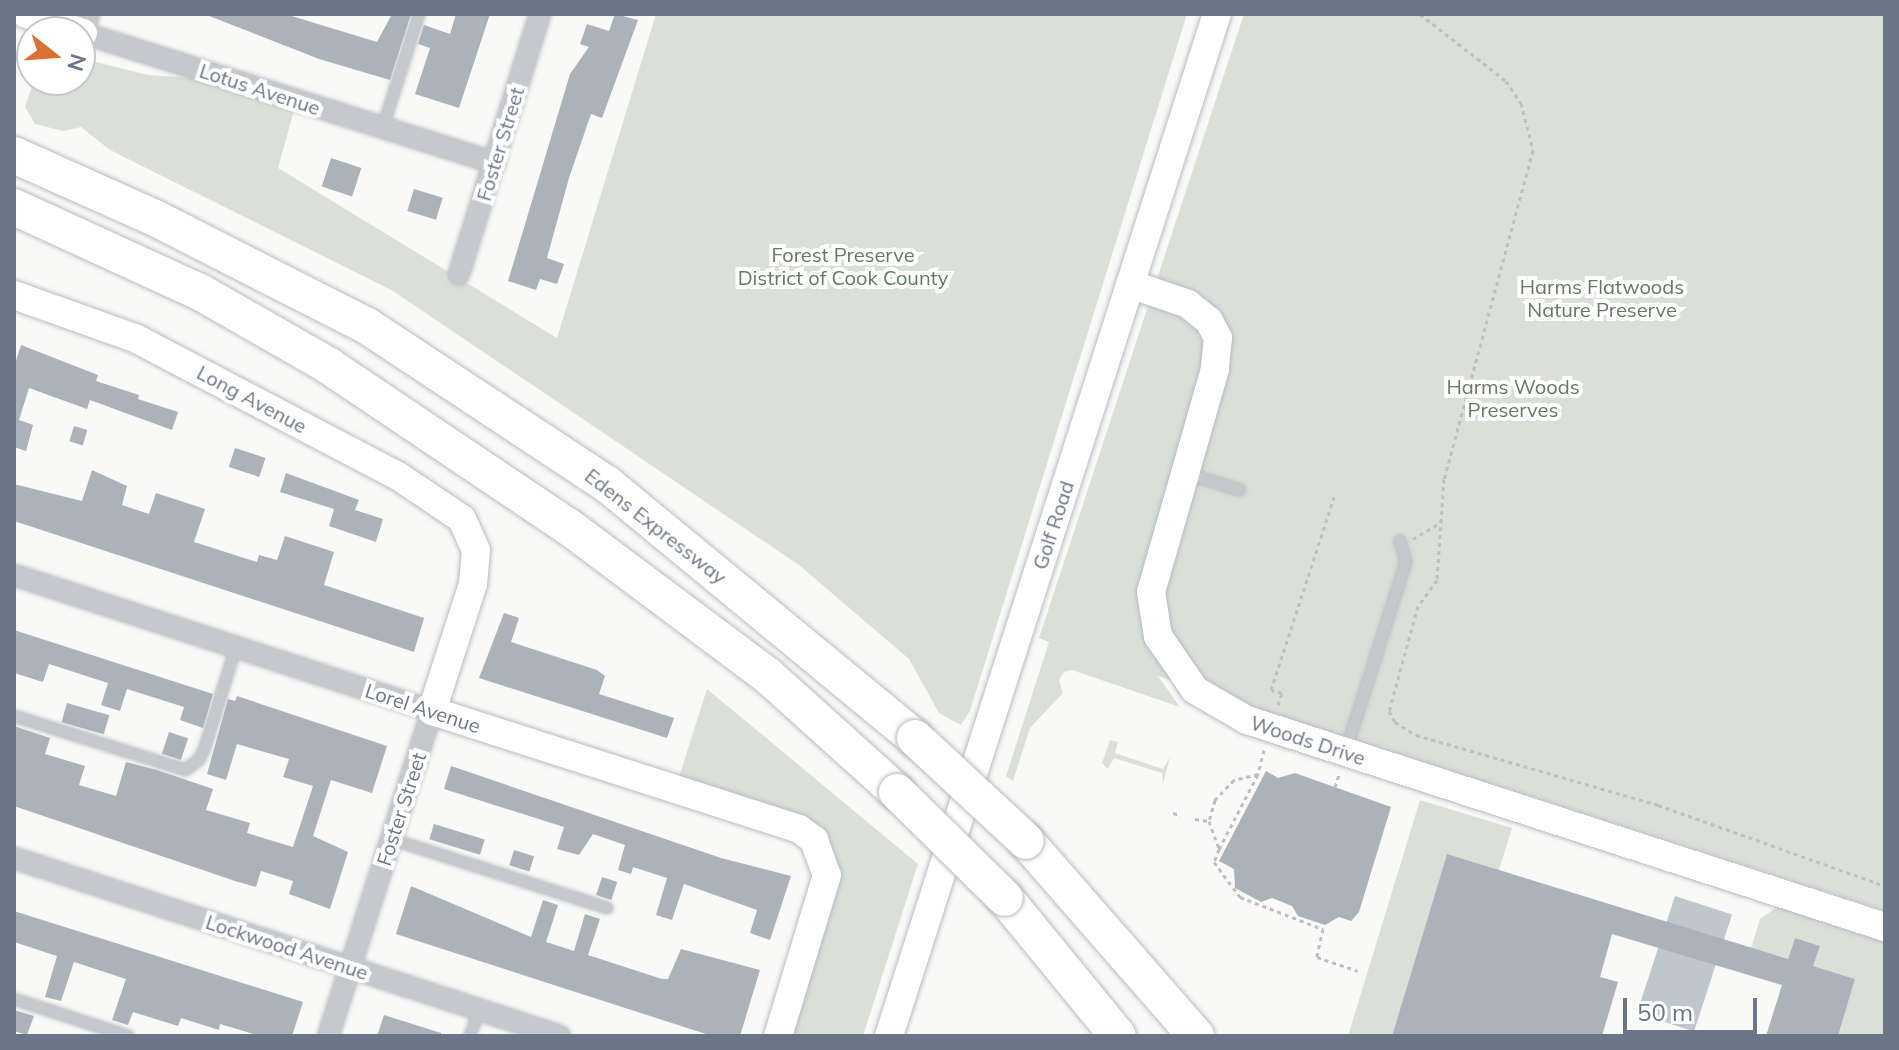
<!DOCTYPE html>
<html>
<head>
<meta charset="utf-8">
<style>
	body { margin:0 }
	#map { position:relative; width:1899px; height:1050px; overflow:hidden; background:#f9f9f7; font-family:Mulish,sans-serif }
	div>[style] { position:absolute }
	.green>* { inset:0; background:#dae0d8 }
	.water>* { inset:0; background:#bfc7cd; transform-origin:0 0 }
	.building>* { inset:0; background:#acb2b9; transform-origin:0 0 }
	.path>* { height:3px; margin-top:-1.5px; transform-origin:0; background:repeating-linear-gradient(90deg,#bdbfc2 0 4px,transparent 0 8px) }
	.roads { filter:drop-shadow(0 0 2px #b8bbc1) drop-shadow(0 0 2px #b8bbc1) }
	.lane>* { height:10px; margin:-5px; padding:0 5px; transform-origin:5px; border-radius:5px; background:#c5c8cc }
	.street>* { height:20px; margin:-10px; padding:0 10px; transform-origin:10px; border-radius:10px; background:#c5c8cc }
	.secondary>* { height:28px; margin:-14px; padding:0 14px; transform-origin:14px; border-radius:14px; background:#fff }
	.highway>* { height:36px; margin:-18px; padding:0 18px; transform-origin:18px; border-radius:18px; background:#fff }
	.bridges { filter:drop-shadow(0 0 2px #b8bbbe) drop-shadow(0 0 2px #b8bbbe) }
	.highway-bridge>* { height:36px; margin:-18px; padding:0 18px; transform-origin:18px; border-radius:18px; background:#fff }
	span { translate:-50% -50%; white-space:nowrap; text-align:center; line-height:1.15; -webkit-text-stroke:8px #fff; paint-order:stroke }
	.street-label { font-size:20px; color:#6a7687 }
	.park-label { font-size:20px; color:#667964 }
	.frame { position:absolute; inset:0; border:16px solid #6a7687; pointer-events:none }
	.north { position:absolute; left:16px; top:16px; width:80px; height:80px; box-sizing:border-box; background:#fff; border:2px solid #c3c8cf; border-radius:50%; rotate:107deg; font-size:22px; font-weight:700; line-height:32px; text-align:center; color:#6a7687 }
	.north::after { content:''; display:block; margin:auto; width:28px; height:36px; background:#dc7134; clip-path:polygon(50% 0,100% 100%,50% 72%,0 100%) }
	.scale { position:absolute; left:1623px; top:998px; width:134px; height:36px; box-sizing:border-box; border:4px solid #6a7687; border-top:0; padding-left:10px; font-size:24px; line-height:28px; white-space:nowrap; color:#6a7687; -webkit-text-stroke:6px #fff; paint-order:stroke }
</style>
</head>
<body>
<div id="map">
	<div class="green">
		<div style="clip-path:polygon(656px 14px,1187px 14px,970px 711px,961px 725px,939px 713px,909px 659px,799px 565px,393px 291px,110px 150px,81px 127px,63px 131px,35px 124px,25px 107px,34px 80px,80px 80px,80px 58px,148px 75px,194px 78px,294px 110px,278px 168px,557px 338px)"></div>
		<div style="clip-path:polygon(1244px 14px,1885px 14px,1885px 911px,1158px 676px,1180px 707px,1072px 670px,1064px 672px,1059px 680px,1063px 693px,1030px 728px,1013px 781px,1006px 776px,1049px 642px,1039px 638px)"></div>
		<div style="clip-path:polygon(707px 689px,918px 864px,863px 1036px,791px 1036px,835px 864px,679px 777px)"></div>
		<div style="clip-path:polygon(1110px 740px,1118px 742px,1115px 753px,1163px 769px,1170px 757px,1163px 784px,1162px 773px,1114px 758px,1108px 769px,1102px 763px)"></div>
		<div style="clip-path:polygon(1420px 800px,1512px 828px,1499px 870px,1447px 854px,1392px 1036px,1348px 1036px)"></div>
		<div style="clip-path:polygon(1777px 907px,1885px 942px,1885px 1036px,1838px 1036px,1855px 979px,1813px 966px,1819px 946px,1795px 938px,1788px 959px,1751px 948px,1760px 919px)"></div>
	</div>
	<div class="water">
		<div style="left:1675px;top:896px;width:60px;height:123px;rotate:18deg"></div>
	</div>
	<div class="building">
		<div style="clip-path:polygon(204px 14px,285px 14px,377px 42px,392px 14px,411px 14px,390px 80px,319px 59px)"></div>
		<div style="clip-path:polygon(456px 14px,490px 14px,459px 108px,415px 94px,430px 48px,418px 44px,424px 25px,450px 34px)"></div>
		<div style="clip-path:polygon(615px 14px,638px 20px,602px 118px,591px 114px,569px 178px,547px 258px,564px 264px,557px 284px,540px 279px,536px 290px,508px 281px,570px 74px,589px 47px,580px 44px,587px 24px,609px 31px)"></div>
		<div style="left:331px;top:158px;width:32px;height:30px;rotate:18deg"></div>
		<div style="left:414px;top:189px;width:30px;height:23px;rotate:17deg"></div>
		<div style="clip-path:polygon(21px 345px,98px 375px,96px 381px,139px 395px,138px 399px,178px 412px,172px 430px,90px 400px,87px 409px,29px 388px,19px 420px,33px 425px,26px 451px,14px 447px,14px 367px)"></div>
		<div style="left:74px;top:426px;width:14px;height:16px;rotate:17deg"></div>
		<div style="left:235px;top:448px;width:32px;height:20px;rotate:18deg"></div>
		<div style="clip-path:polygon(92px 470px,127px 486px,122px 505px,149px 514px,156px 493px,205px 509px,194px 542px,257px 562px,259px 555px,277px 560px,285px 536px,334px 552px,324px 585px,424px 618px,414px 652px,14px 521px,14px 484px,82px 501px)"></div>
		<div style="clip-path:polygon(286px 473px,359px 500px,355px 510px,383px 519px,376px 542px,329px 526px,334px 509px,280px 492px)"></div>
		<div style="clip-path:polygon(504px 613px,519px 618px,511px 642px,597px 670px,605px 676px,599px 694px,674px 718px,667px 738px,479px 678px)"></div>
		<div style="clip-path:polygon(14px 630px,213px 694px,203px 728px,180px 720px,184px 707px,127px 689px,120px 711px,101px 705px,108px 683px,49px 664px,43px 682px,14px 673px)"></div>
		<div style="clip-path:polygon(237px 696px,387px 746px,372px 793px,331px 780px,313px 836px,348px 852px,330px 909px,289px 894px,293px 881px,261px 871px,256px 887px,235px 881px,14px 806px,14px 726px,50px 738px,45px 754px,85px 766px,79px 785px,116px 796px,126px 762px,157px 770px,213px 789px,206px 810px,250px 823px,247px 833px,293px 847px,313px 786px,283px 777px,289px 759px,237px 744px,226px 780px,207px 774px,228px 699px,235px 701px)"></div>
		<div style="left:67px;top:703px;width:44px;height:20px;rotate:16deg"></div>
		<div style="left:169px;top:732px;width:20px;height:23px;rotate:18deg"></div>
		<div style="clip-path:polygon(451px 766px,721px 858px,791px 876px,770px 940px,750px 933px,757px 910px,684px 884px,672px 920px,656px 915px,667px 878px,633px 867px,631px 874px,618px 870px,625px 845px,593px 834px,579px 855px,557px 849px,564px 827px,444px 789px)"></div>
		<div style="clip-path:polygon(1266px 771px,1278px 778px,1295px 773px,1391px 807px,1359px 912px,1351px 921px,1339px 917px,1325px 925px,1298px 916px,1292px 906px,1272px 898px,1261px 902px,1235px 888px,1234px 869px,1219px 861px)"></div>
		<div style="left:434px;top:824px;width:53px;height:16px;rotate:17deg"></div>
		<div style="left:514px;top:850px;width:21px;height:16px;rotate:17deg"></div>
		<div style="clip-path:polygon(1447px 854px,1788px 959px,1795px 938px,1820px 946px,1813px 966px,1855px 979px,1838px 1036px,1766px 1036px,1782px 985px,1612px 934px,1600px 977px,1618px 982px,1602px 1036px,1392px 1036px)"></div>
		<div style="left:602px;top:877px;width:16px;height:19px;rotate:18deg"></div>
		<div style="clip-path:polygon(411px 886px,531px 937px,543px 900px,558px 905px,546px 942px,574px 951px,585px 914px,600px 919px,588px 955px,662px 979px,668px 979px,681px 949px,760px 970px,740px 1036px,712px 1036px,396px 934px)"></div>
		<div style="clip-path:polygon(14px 911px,303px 1002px,292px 1036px,260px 1036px,220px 1024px,219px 1030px,181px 1018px,178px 1026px,133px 1012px,128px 1025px,112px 1020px,126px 979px,74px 962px,61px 1001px,45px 997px,57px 956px,14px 942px)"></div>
		<div style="clip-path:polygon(14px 1010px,34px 1016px,27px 1035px,14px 1031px)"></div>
		<div style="clip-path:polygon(384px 1015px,441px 1033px,441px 1036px,377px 1036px)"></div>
	</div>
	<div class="path">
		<div style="left:1420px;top:14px;width:109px;rotate:37.9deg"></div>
		<div style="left:1506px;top:81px;width:27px;rotate:56deg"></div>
		<div style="left:1521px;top:103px;width:49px;rotate:75.7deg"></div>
		<div style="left:1533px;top:150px;width:341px;rotate:105.1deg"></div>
		<div style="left:1444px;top:479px;width:101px;rotate:94deg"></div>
		<div style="left:1437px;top:580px;width:32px;rotate:126deg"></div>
		<div style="left:1418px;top:606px;width:109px;rotate:105.4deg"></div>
		<div style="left:1389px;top:711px;width:13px;rotate:61deg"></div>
		<div style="left:1395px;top:722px;width:25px;rotate:32deg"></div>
		<div style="left:1416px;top:735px;width:252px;rotate:16.1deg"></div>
		<div style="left:1658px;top:805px;width:241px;rotate:19.6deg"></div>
		<div style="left:1413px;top:539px;width:33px;rotate:-31deg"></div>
		<div style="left:1278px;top:705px;width:13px;rotate:-72deg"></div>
		<div style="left:1282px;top:693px;width:11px;rotate:-165deg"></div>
		<div style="left:1271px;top:690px;width:203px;rotate:-71.9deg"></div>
		<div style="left:1264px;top:750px;width:25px;rotate:104deg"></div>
		<div style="left:1258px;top:774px;width:25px;rotate:166deg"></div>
		<div style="left:1234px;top:780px;width:28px;rotate:134deg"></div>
		<div style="left:1215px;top:800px;width:22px;rotate:106deg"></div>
		<div style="left:1209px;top:821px;width:30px;rotate:70deg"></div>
		<div style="left:1219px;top:849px;width:14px;rotate:111deg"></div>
		<div style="left:1214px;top:862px;width:44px;rotate:53.4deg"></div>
		<div style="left:1240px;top:897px;width:89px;rotate:21.1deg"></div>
		<div style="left:1323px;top:929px;width:31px;rotate:103deg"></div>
		<div style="left:1335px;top:787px;width:13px;rotate:-72deg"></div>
		<div style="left:1173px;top:813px;width:8px;rotate:14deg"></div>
		<div style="left:1195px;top:819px;width:14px;rotate:8deg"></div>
		<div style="left:1219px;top:849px;width:85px;rotate:-62.5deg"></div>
		<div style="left:1317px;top:957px;width:43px;rotate:18.9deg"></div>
	</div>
	<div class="roads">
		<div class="lane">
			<div style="left:383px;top:127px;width:119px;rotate:-72.3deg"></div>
			<div style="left:1188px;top:474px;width:54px;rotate:17.1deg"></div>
			<div style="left:14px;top:716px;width:179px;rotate:17.5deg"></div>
			<div style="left:185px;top:770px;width:17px;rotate:-36deg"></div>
			<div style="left:199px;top:760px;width:14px;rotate:-65deg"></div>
			<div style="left:205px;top:747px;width:105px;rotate:-72.8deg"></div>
			<div style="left:1346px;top:750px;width:197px;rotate:-72.3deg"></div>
			<div style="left:1406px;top:562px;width:22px;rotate:-106deg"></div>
			<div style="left:391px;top:839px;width:227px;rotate:17.7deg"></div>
			<div style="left:14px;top:999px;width:120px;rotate:18deg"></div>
			<div style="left:470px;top:1036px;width:28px;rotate:-71deg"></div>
		</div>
		<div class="street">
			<div style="left:89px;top:14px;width:20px;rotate:108deg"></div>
			<div style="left:83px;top:33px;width:432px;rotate:17.5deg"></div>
			<div style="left:459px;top:274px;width:272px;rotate:-72.7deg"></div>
			<div style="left:14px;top:575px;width:440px;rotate:18deg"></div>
			<div style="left:432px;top:711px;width:341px;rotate:107.7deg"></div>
			<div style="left:14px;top:858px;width:574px;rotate:18.06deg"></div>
		</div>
		<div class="secondary">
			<div style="left:26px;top:14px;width:60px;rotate:18.4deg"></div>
			<div style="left:1130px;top:284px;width:61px;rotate:19deg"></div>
			<div style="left:1188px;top:304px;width:27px;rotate:39deg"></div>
			<div style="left:1209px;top:321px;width:19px;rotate:62deg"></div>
			<div style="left:1218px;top:338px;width:31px;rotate:96deg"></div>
			<div style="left:1215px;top:369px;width:232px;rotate:106deg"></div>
			<div style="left:1151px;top:592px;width:45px;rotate:81deg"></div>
			<div style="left:1158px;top:636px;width:65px;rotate:55.6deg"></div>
			<div style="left:1195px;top:690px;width:60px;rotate:30deg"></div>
			<div style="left:1247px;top:720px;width:671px;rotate:17.98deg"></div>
			<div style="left:14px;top:295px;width:128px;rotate:19.6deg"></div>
			<div style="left:135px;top:338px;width:297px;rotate:27.7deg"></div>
			<div style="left:398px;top:476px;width:77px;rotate:33.9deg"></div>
			<div style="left:462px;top:519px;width:34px;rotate:66deg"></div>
			<div style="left:476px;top:550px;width:34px;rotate:95deg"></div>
			<div style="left:473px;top:584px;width:133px;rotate:107.9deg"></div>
			<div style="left:432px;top:711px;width:386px;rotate:17.8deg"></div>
			<div style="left:799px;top:829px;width:19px;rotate:36deg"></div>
			<div style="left:814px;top:840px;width:37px;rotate:70deg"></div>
			<div style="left:827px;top:875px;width:168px;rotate:106.9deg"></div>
			<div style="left:889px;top:1036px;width:1073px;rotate:-72.21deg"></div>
		</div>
		<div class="highway">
			<div style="left:14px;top:155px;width:154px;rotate:24.1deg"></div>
			<div style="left:155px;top:218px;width:238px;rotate:27deg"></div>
			<div style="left:367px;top:326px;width:287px;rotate:33.4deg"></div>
			<div style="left:607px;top:484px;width:399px;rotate:39.5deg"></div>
			<div style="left:14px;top:207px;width:205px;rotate:24.6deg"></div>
			<div style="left:200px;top:292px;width:149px;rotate:29.8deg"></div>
			<div style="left:329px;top:366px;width:289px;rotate:33.9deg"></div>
			<div style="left:569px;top:527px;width:247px;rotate:36.8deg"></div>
			<div style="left:767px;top:675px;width:175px;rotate:42deg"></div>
			<div style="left:1026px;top:841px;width:259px;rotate:48.9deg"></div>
			<div style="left:1005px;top:898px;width:178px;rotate:50.7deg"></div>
		</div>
	</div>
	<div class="bridges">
		<div class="highway-bridge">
			<div style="left:915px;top:738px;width:151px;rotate:42.9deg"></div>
			<div style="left:897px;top:792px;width:151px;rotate:44.5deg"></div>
		</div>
	</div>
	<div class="street-label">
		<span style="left:260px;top:89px;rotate:18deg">Lotus Avenue</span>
		<span style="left:500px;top:144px;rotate:-73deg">Foster Street</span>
		<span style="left:252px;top:399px;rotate:28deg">Long Avenue</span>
		<span style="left:1053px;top:525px;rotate:-72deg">Golf Road</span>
		<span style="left:656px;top:526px;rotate:38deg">Edens Expressway</span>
		<span style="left:423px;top:708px;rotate:18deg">Lorel Avenue</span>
		<span style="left:1308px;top:740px;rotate:18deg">Woods Drive</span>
		<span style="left:401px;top:809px;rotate:-72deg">Foster Street</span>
		<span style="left:287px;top:947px;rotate:18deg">Lockwood Avenue</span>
	</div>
	<div class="park-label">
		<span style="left:843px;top:266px">Forest Preserve<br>District of Cook County</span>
		<span style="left:1602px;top:298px">Harms Flatwoods<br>Nature Preserve</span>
		<span style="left:1513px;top:398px">Harms Woods<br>Preserves</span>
	</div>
	<div class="frame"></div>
	<div class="north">N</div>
	<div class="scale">50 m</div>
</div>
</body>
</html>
